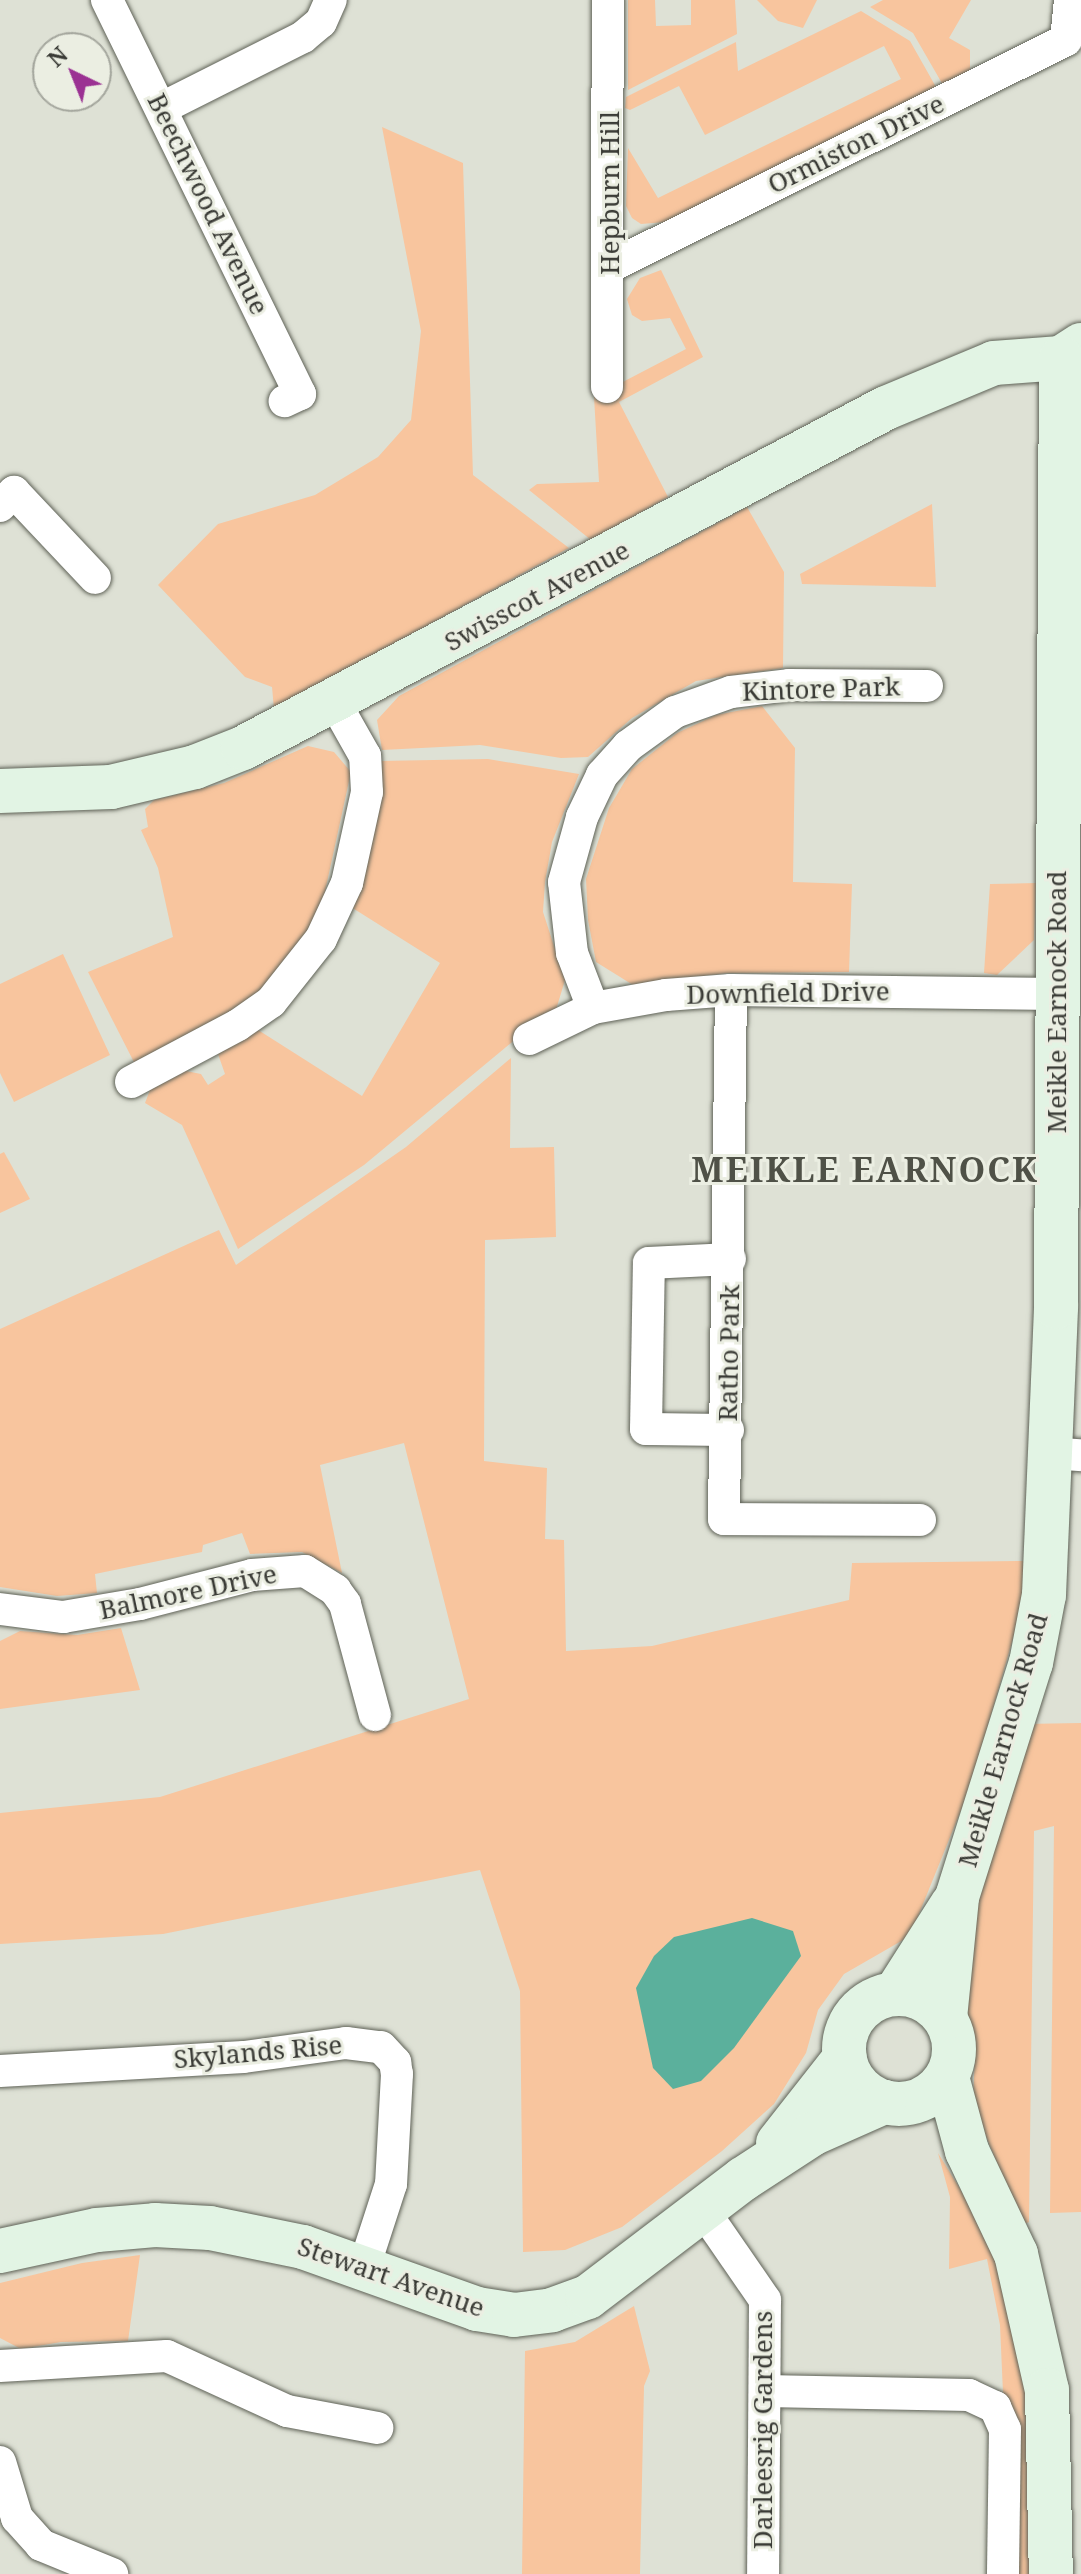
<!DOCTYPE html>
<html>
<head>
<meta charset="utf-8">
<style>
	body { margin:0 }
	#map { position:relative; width:1081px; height:2574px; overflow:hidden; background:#dee1d5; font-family:"Noto Serif",serif }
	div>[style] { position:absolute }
	.green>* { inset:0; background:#f8c59e }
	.water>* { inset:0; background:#5bb09c }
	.roads { filter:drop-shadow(0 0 2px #5f6257) drop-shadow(0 0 2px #5f6257) }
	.street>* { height:32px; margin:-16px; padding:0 16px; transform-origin:16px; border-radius:16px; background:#fff }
	.secondary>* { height:44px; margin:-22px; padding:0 22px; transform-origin:22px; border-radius:22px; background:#e2f4e4 }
	.secondary>.ring { margin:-22px; padding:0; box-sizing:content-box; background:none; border:44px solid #e2f4e4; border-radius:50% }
	span { translate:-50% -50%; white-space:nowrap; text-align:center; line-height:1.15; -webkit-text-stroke:6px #ebeee2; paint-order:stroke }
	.street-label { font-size:26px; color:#3a3b36 }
	.district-label { font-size:34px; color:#4f5147; font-weight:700; letter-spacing:2px }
	.north { position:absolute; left:32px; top:32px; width:80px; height:80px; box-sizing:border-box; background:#ebeee2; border:2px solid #a4a69d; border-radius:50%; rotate:317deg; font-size:22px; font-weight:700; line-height:32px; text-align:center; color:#3a3b36 }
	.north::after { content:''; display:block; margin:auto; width:28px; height:36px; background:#9b3193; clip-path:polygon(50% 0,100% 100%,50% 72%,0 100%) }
</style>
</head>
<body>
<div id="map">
	<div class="green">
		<div style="clip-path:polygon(628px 0,655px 0,656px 26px,691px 25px,691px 0,735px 0,737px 34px,628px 90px)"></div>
		<div style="clip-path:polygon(757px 0,817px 0,803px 28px,778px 21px)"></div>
		<div style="clip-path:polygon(883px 0,971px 0,949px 38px,970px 50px,970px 76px,947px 92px,913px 33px,870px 7px)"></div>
		<div style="clip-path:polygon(861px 11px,910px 41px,936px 87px,666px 222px,641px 224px,632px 218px,626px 206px,628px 148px,658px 198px,901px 79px,884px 46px,705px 135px,679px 86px,630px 110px,625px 108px,626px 97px,736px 42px,738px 71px)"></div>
		<div style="clip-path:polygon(382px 127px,463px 163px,473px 475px,569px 548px,274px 709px,272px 687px,245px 677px,158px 585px,218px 524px,315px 495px,378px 457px,411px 420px,421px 331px)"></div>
		<div style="clip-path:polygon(661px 270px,703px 357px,619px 402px,668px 497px,591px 540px,529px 490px,537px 484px,599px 482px,594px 397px,686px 349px,670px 318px,642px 321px,632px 315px,627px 299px,640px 278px)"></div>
		<div style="clip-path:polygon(932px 504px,936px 587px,802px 584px,800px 574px)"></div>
		<div style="clip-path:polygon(747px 507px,784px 572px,783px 668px,696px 681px,632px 718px,588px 757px,561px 758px,480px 745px,382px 750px,377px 720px,399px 696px)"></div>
		<div style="clip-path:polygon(762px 706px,795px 748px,793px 882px,852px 884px,849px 972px,727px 973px,633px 985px,596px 962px,588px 920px,586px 879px,609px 808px,632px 769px,677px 733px,716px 715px)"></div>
		<div style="clip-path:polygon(308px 746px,334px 752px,351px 772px,319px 919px,287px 966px,253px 997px,138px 1070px,88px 972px,173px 937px,158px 868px,141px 830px,148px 827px,145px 809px,154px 800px,224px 783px)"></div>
		<div style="clip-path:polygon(488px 759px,579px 774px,552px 842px,545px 882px,543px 912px,565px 980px,555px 1013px,529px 1028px,364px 1165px,238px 1249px,182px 1125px,145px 1103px,150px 1090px,186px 1071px,201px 1074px,208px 1085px,225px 1074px,218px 1054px,255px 1028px,362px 1096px,440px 963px,351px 907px,379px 761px)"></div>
		<div style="clip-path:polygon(1036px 883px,1034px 940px,997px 975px,984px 973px,990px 884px)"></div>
		<div style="clip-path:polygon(63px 954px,110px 1055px,14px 1102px,0 1073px,0 984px)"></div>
		<div style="clip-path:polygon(511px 1058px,510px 1148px,554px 1147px,556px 1237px,485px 1240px,484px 1461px,547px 1468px,545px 1539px,564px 1540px,566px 1651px,652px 1646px,849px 1600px,852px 1563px,1025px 1561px,1022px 1607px,970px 1788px,910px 1936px,844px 1974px,818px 2010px,806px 2053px,774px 2104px,722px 2151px,622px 2227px,565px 2250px,523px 2252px,520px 1991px,480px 1870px,163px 1934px,0 1944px,0 1813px,160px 1797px,469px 1699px,404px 1443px,320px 1465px,342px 1573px,302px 1552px,250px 1554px,242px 1533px,203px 1545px,202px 1552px,95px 1574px,97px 1593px,57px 1596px,0 1587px,0 1329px,219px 1230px,236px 1265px,406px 1147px)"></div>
		<div style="clip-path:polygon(4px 1152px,30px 1199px,0 1213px,0 1154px)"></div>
		<div style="clip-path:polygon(121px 1628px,140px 1690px,0 1709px,0 1641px,20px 1631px,77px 1635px)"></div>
		<div style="clip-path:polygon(1081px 1723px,1081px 2212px,1050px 2213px,1054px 1826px,1034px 1831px,1029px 2222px,1022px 2225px,973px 2104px,975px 2051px,962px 2004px,962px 1932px,1024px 1724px)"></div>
		<div style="clip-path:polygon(938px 2153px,999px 2252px,1035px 2429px,1034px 2574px,1011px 2574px,1000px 2325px,987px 2259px,949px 2269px,950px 2197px)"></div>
		<div style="clip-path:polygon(140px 2255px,128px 2341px,61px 2342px,21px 2349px,0 2338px,0 2283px,82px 2263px)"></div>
		<div style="clip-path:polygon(634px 2306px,650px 2371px,644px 2386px,640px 2574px,522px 2574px,525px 2351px,575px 2342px)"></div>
	</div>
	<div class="water">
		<div style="clip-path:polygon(752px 1918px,793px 1931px,801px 1956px,734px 2048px,701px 2081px,673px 2089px,653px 2068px,636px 1988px,654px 1956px,674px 1937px)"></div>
	</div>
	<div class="roads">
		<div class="street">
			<div style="left:107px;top:0;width:439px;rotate:63.9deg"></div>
			<div style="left:300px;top:394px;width:17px;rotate:155deg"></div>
			<div style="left:162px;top:108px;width:158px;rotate:-26.7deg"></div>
			<div style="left:303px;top:37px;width:23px;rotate:-40deg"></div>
			<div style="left:321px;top:22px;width:24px;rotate:-66deg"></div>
			<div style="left:611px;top:266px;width:508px;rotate:-26.41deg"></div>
			<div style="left:1066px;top:40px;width:40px;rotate:-84.3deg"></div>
			<div style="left:607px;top:387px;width:387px;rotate:-89.9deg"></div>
			<div style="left:0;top:506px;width:20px;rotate:-45deg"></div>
			<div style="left:14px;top:492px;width:118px;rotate:46.7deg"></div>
			<div style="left:731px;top:990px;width:529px;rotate:90.76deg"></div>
			<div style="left:724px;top:1519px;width:196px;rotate:0.3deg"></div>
			<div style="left:593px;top:1008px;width:59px;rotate:-110.9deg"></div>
			<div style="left:572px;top:953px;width:71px;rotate:-96.4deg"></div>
			<div style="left:564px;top:882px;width:67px;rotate:-74.5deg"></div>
			<div style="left:582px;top:817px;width:47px;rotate:-64.5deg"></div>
			<div style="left:602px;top:775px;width:39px;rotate:-48deg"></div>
			<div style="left:628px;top:746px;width:58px;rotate:-35.9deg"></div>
			<div style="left:675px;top:712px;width:59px;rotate:-19.7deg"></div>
			<div style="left:731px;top:692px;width:58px;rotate:-6.9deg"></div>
			<div style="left:789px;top:685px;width:138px;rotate:0.4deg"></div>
			<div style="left:529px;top:1039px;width:71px;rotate:-25.8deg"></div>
			<div style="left:593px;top:1008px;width:74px;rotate:-10.1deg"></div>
			<div style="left:666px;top:995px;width:65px;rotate:-4.4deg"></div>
			<div style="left:731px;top:990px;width:325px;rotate:0.7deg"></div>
			<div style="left:131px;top:1082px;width:121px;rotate:-28deg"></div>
			<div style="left:238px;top:1025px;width:40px;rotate:-34.9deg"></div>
			<div style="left:271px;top:1002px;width:80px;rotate:-51.6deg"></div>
			<div style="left:321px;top:939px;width:62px;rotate:-65.1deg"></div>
			<div style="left:347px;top:883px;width:93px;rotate:-77.6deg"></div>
			<div style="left:367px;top:792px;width:36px;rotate:-93deg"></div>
			<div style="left:365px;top:756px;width:61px;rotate:-119.5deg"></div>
			<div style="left:728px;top:1430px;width:82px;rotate:-179.3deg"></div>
			<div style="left:646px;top:1429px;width:166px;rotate:-89deg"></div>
			<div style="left:649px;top:1263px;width:81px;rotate:-2.8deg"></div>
			<div style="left:1049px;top:1453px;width:32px;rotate:4deg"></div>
			<div style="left:0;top:1609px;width:64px;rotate:7.2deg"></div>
			<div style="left:63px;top:1617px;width:78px;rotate:-9.6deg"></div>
			<div style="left:140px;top:1604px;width:116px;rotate:-14.5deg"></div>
			<div style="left:252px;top:1575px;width:53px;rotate:-4.3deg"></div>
			<div style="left:305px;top:1571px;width:36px;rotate:32deg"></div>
			<div style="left:335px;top:1590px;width:17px;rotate:54deg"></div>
			<div style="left:345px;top:1604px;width:115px;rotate:74.9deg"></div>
			<div style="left:0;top:2071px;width:244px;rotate:-3.3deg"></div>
			<div style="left:244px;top:2057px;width:103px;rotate:-7.8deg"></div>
			<div style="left:346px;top:2043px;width:35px;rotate:7deg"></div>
			<div style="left:381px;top:2047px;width:21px;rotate:47deg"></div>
			<div style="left:395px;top:2062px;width:12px;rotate:81deg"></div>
			<div style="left:397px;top:2074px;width:110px;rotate:93.1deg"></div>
			<div style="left:391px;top:2184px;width:87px;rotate:108deg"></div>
			<div style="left:703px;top:2210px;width:109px;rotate:55.4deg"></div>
			<div style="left:765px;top:2300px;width:274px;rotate:90.4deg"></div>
			<div style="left:0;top:2366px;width:167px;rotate:-3.4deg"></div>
			<div style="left:167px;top:2356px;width:132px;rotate:24.6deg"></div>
			<div style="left:287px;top:2411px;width:92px;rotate:10.7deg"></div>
			<div style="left:765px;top:2391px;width:204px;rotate:1.1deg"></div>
			<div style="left:969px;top:2395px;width:29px;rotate:25deg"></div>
			<div style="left:995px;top:2407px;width:24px;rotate:66deg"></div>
			<div style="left:1005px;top:2429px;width:145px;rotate:90.8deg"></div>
			<div style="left:0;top:2462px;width:59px;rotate:73.1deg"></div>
			<div style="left:17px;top:2518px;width:36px;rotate:48deg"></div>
			<div style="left:41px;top:2545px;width:77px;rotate:22.2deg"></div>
		</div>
		<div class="secondary">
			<div style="left:0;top:791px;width:111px;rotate:-2.1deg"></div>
			<div style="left:111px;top:787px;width:86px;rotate:-13.4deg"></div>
			<div style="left:195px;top:767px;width:52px;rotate:-21.6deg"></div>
			<div style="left:243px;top:748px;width:727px;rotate:-27.87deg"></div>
			<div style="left:886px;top:408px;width:117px;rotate:-22.6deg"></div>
			<div style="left:994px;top:363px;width:67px;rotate:-4.3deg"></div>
			<div style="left:1061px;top:358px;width:24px;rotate:-33deg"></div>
			<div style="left:895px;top:1994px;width:106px;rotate:-57.4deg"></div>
			<div class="ring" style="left:844px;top:1994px;width:66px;height:66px"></div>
			<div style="left:945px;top:2018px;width:122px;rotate:-84.3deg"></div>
			<div style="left:957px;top:1897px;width:245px;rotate:-72.5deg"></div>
			<div style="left:1031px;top:1663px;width:69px;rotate:-79.2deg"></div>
			<div style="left:1044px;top:1595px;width:288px;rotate:-87.6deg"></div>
			<div style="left:1056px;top:1307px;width:949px;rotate:-89.7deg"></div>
			<div style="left:947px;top:2077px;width:77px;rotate:74.9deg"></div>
			<div style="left:967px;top:2151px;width:114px;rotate:64.6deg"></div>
			<div style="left:1016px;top:2254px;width:139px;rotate:77.2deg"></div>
			<div style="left:1047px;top:2390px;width:184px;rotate:88.8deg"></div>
			<div style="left:778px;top:2143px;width:108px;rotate:-51.8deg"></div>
			<div style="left:0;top:2251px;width:99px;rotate:-12.2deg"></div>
			<div style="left:97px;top:2230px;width:58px;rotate:-4.9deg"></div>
			<div style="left:155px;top:2225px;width:55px;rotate:3.1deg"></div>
			<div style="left:210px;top:2228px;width:95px;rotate:11.5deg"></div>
			<div style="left:303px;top:2247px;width:185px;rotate:19.6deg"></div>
			<div style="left:477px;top:2309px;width:37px;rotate:9deg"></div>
			<div style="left:514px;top:2315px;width:38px;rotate:-7deg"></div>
			<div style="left:552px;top:2310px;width:38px;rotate:-20deg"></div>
			<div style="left:588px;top:2297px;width:195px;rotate:-37.3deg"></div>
			<div style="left:743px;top:2179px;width:82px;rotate:-33.1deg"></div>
			<div style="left:812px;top:2134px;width:79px;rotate:-24deg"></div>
		</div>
	</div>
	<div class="street-label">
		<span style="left:856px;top:144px;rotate:-26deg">Ormiston Drive</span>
		<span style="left:610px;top:193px;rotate:-90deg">Hepburn Hill</span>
		<span style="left:208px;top:204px;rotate:64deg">Beechwood Avenue</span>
		<span style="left:537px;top:596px;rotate:-28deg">Swisscot Avenue</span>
		<span style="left:821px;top:689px;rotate:-2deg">Kintore Park</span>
		<span style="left:788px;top:993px;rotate:-1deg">Downfield Drive</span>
		<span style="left:1057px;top:1002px;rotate:-90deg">Meikle Earnock Road</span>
		<span style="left:729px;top:1353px;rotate:-89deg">Ratho Park</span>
		<span style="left:188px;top:1592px;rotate:-12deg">Balmore Drive</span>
		<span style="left:1003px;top:1740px;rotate:-74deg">Meikle Earnock Road</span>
		<span style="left:258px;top:2052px;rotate:-5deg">Skylands Rise</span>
		<span style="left:391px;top:2277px;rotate:19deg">Stewart Avenue</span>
		<span style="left:763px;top:2430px;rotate:-90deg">Darleesrig Gardens</span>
	</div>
	<div class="district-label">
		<span style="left:865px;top:1170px">MEIKLE EARNOCK</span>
	</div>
	<div class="north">N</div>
</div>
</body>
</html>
